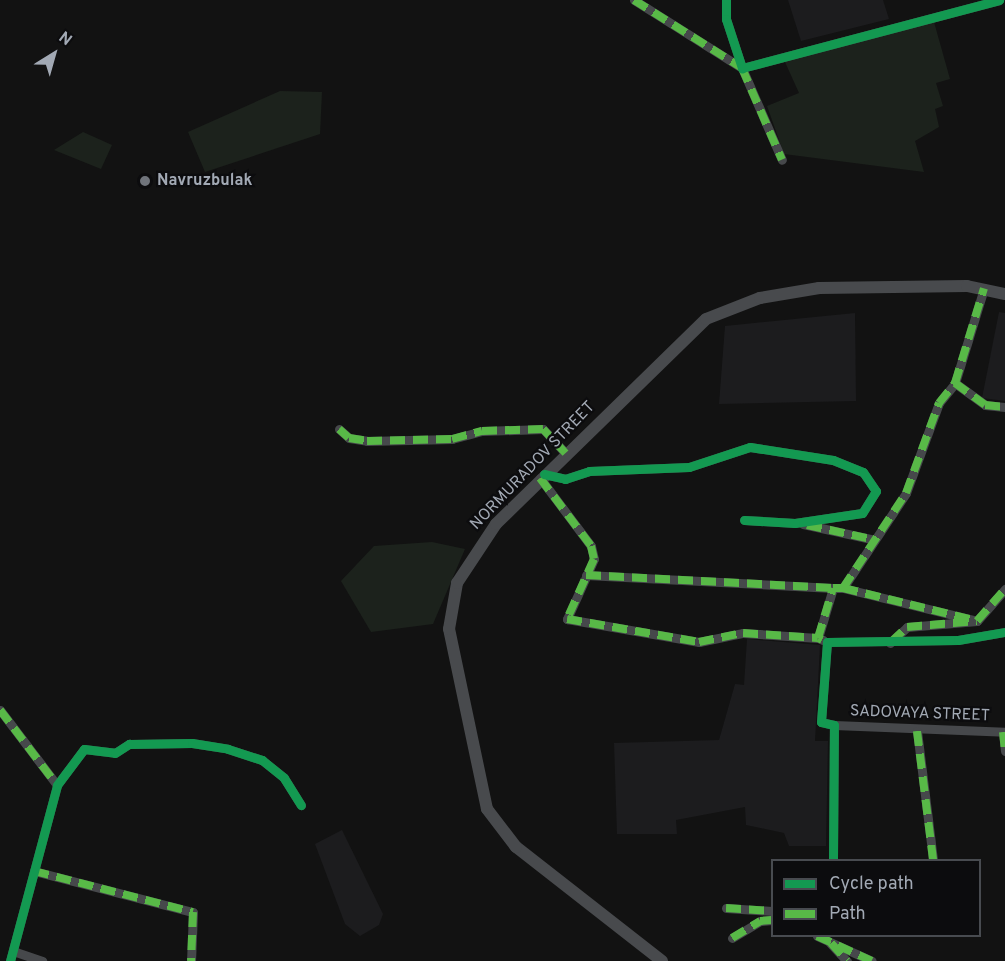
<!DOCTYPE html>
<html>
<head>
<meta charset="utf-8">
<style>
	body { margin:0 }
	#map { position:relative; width:1005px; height:961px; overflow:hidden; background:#121212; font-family:Overpass,sans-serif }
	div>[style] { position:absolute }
	.built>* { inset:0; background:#1c1c1e }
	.green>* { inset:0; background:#1c221c }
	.minor>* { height:9px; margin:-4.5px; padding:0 4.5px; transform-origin:4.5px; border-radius:4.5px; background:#46484b }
	.major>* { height:12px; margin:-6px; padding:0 6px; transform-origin:6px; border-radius:6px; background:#484a4d }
	.quiet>* { height:8px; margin-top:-4px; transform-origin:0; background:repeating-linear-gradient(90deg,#58b947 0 15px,transparent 0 23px) }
	.cycleway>* { height:9px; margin:-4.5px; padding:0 4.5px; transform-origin:4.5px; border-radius:4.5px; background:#139951 }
	.dots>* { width:16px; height:16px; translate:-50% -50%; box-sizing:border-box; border:3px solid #0c0c0e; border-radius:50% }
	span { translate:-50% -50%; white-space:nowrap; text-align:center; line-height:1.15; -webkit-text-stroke:4.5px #0c0c0e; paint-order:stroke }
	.poi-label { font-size:16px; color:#a2a9b4; font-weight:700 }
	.left { translate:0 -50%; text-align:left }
	.street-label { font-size:16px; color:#a2a9b4 }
	.legend { position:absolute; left:771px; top:859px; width:210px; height:78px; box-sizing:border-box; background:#0c0c0e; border:2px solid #484b50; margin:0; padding:8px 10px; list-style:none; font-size:18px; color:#a2a9b4 }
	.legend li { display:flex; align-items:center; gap:12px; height:30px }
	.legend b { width:30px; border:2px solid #484b50 }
	.north { position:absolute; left:24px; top:24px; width:60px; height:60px; -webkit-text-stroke:4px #0c0c0e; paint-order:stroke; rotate:37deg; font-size:16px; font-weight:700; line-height:24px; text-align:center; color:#a2a9b4 }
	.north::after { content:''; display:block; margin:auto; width:21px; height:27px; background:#a2a9b4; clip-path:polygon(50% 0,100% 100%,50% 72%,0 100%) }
</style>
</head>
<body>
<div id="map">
	<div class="built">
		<div style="clip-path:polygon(788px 0,883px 0,889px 19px,801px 41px)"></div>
		<div style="clip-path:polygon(999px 312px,1005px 313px,1005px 401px,982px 398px)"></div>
		<div style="clip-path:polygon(855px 313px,856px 401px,719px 404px,725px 326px)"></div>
		<div style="clip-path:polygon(747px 639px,820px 645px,815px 741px,828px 741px,826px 846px,789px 846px,784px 833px,746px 825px,745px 807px,676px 820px,677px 834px,617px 834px,614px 743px,719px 740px,735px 684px,744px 685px)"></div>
		<div style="clip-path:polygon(342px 830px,383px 914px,379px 925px,360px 936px,345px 924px,315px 844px)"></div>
	</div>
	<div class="green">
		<div style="clip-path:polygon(934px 22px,950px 79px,936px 83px,943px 106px,935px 109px,939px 127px,915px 141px,924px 172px,784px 154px,767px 106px,799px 93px,785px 62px)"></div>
		<div style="clip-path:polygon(280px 91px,322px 92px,320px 134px,205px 172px,188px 132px)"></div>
		<div style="clip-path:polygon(83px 132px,112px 145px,101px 169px,54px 150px)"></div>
		<div style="clip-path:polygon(432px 542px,465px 549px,433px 624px,371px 632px,341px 581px,374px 546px)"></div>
	</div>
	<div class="minor">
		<div style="left:634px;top:0;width:128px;rotate:32.2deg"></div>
		<div style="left:742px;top:68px;width:100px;rotate:66.5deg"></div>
		<div style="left:726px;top:0;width:19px;rotate:90deg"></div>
		<div style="left:726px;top:19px;width:52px;rotate:71.9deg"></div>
		<div style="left:742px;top:68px;width:266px;rotate:-14.8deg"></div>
		<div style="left:955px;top:383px;width:37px;rotate:36deg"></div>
		<div style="left:985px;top:405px;width:20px;rotate:6deg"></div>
		<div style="left:339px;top:429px;width:13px;rotate:42deg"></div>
		<div style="left:349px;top:438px;width:18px;rotate:9deg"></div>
		<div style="left:367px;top:441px;width:85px;rotate:-1.3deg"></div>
		<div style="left:452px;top:439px;width:31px;rotate:-15deg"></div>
		<div style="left:482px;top:431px;width:61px;rotate:-1.9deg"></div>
		<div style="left:543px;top:429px;width:33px;rotate:47deg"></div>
		<div style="left:544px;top:474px;width:22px;rotate:13deg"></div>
		<div style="left:565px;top:479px;width:25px;rotate:-18deg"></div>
		<div style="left:589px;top:471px;width:100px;rotate:-2.3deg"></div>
		<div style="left:689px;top:467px;width:64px;rotate:-18.2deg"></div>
		<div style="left:750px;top:447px;width:84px;rotate:8.9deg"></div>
		<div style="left:833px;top:460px;width:32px;rotate:22deg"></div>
		<div style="left:863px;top:472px;width:23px;rotate:56deg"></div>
		<div style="left:876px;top:491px;width:26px;rotate:122deg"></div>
		<div style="left:862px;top:513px;width:68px;rotate:171.5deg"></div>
		<div style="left:795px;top:523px;width:51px;rotate:-176.6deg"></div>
		<div style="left:540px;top:478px;width:85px;rotate:53.1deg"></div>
		<div style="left:591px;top:546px;width:13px;rotate:77deg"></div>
		<div style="left:594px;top:559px;width:66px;rotate:114.2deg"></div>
		<div style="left:567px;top:619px;width:134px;rotate:9.9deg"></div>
		<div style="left:699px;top:642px;width:45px;rotate:-11.6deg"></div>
		<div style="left:743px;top:633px;width:75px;rotate:3.8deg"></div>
		<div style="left:803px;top:524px;width:70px;rotate:12.4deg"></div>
		<div style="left:586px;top:575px;width:247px;rotate:3deg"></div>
		<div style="left:843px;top:588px;width:138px;rotate:13.8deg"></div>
		<div style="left:823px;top:640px;width:5px;rotate:-158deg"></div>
		<div style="left:818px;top:638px;width:52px;rotate:-73.3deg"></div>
		<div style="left:833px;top:588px;width:10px"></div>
		<div style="left:843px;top:588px;width:114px;rotate:-56.4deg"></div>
		<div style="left:906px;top:493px;width:96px;rotate:-69.9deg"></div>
		<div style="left:939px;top:403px;width:26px;rotate:-51deg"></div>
		<div style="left:955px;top:383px;width:99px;rotate:-73deg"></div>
		<div style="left:890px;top:643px;width:23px;rotate:-43deg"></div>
		<div style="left:907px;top:627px;width:70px;rotate:-4.9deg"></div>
		<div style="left:977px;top:621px;width:43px;rotate:-48.8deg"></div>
		<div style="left:0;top:710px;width:94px;rotate:52.8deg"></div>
		<div style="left:834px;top:725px;width:171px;rotate:2.3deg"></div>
		<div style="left:917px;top:731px;width:130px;rotate:82.9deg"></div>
		<div style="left:1003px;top:732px;width:19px;rotate:84deg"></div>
		<div style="left:833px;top:860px;width:135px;rotate:-89.6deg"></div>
		<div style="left:834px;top:725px;width:13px;rotate:-167deg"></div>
		<div style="left:821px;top:722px;width:80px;rotate:-85.7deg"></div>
		<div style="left:827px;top:642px;width:131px;rotate:-0.9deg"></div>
		<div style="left:958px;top:640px;width:48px;rotate:-9.7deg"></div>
		<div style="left:34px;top:871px;width:164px;rotate:14.5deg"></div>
		<div style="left:193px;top:912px;width:49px;rotate:92.3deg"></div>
		<div style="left:726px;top:908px;width:46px;rotate:3.7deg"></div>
		<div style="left:817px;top:936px;width:60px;rotate:24.4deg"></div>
		<div style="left:732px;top:938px;width:33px;rotate:-31deg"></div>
		<div style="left:760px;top:921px;width:12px;rotate:-5deg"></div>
		<div style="left:830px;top:943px;width:25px;rotate:47deg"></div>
		<div style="left:13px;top:951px;width:31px;rotate:19deg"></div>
		<div style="left:10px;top:961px;width:182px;rotate:-75deg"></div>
		<div style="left:57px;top:785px;width:45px;rotate:-53.1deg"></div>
		<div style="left:84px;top:749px;width:31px;rotate:7deg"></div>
		<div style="left:115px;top:753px;width:17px;rotate:-33deg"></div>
		<div style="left:129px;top:744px;width:63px;rotate:-0.9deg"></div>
		<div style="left:192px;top:743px;width:36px;rotate:9deg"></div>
		<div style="left:228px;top:749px;width:36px;rotate:18deg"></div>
		<div style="left:262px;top:760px;width:28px;rotate:39deg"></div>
		<div style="left:284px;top:778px;width:32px;rotate:58deg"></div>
	</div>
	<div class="major">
		<div style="left:662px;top:961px;width:185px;rotate:-142deg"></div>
		<div style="left:516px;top:847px;width:48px;rotate:-127.3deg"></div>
		<div style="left:487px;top:809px;width:184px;rotate:-101.9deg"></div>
		<div style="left:449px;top:629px;width:47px;rotate:-80.1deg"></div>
		<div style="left:457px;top:583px;width:71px;rotate:-56.5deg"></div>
		<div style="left:496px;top:524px;width:293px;rotate:-44.3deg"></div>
		<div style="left:706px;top:319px;width:58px;rotate:-21.3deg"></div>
		<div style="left:760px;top:298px;width:60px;rotate:-9.6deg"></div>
		<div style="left:819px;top:288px;width:148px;rotate:-0.8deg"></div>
		<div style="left:967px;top:286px;width:39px;rotate:12deg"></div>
	</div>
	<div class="quiet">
		<div style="left:634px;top:0;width:128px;rotate:32.2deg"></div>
		<div style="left:742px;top:68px;width:100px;rotate:66.5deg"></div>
		<div style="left:955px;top:383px;width:37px;rotate:36deg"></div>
		<div style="left:985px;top:405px;width:20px;rotate:6deg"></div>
		<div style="left:339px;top:429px;width:13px;rotate:42deg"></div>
		<div style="left:349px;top:438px;width:18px;rotate:9deg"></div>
		<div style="left:367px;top:441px;width:85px;rotate:-1.3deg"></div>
		<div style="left:452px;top:439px;width:31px;rotate:-15deg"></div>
		<div style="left:482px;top:431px;width:61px;rotate:-1.9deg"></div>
		<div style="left:543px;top:429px;width:33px;rotate:47deg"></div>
		<div style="left:540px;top:478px;width:85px;rotate:53.1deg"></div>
		<div style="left:591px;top:546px;width:13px;rotate:77deg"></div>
		<div style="left:594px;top:559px;width:66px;rotate:114.2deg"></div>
		<div style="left:567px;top:619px;width:134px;rotate:9.9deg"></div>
		<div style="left:699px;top:642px;width:45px;rotate:-11.6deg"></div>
		<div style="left:743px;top:633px;width:75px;rotate:3.8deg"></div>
		<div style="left:807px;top:525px;width:66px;rotate:12.3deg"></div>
		<div style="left:586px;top:575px;width:247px;rotate:3deg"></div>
		<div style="left:843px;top:588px;width:138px;rotate:13.8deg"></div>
		<div style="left:822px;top:640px;width:4px;rotate:-153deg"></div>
		<div style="left:818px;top:638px;width:52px;rotate:-73.3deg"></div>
		<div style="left:833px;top:588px;width:10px"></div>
		<div style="left:843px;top:588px;width:114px;rotate:-56.4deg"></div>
		<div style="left:906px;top:493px;width:96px;rotate:-69.9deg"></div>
		<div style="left:939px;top:403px;width:26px;rotate:-51deg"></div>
		<div style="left:955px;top:383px;width:99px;rotate:-73deg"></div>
		<div style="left:891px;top:642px;width:22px;rotate:-43deg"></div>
		<div style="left:907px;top:627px;width:70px;rotate:-4.9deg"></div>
		<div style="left:977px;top:621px;width:43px;rotate:-48.8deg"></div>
		<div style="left:0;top:710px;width:94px;rotate:52.8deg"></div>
		<div style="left:917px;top:731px;width:130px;rotate:82.9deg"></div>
		<div style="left:1003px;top:732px;width:19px;rotate:84deg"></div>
		<div style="left:34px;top:871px;width:164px;rotate:14.5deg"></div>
		<div style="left:193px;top:912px;width:49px;rotate:92.3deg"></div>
		<div style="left:726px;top:908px;width:46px;rotate:3.7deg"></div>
		<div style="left:817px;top:936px;width:60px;rotate:24.4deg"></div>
		<div style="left:732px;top:938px;width:33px;rotate:-31deg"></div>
		<div style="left:760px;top:921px;width:12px;rotate:-5deg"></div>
		<div style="left:831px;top:943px;width:24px;rotate:48deg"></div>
	</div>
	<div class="cycleway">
		<div style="left:726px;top:0;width:19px;rotate:90deg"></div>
		<div style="left:726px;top:19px;width:52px;rotate:71.9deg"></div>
		<div style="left:742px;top:68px;width:266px;rotate:-14.8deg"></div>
		<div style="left:544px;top:474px;width:22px;rotate:13deg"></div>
		<div style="left:565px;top:479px;width:25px;rotate:-18deg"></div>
		<div style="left:589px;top:471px;width:100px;rotate:-2.3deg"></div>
		<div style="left:689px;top:467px;width:64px;rotate:-18.2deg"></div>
		<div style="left:750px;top:447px;width:84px;rotate:8.9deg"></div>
		<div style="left:833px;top:460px;width:32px;rotate:22deg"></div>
		<div style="left:863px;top:472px;width:23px;rotate:56deg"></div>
		<div style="left:876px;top:491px;width:26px;rotate:122deg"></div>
		<div style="left:862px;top:513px;width:68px;rotate:171.5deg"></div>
		<div style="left:795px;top:523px;width:51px;rotate:-176.6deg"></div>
		<div style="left:833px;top:860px;width:135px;rotate:-89.6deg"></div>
		<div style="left:834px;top:725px;width:13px;rotate:-167deg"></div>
		<div style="left:821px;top:722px;width:80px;rotate:-85.7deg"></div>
		<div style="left:827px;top:642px;width:131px;rotate:-0.9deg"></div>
		<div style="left:958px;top:640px;width:48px;rotate:-9.7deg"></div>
		<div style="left:10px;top:961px;width:182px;rotate:-75deg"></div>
		<div style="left:57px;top:785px;width:45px;rotate:-53.1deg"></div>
		<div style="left:84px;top:749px;width:31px;rotate:7deg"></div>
		<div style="left:115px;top:753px;width:17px;rotate:-33deg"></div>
		<div style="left:129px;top:744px;width:63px;rotate:-0.9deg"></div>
		<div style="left:192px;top:743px;width:36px;rotate:9deg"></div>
		<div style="left:228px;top:749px;width:36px;rotate:18deg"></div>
		<div style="left:262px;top:760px;width:28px;rotate:39deg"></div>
		<div style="left:284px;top:778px;width:32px;rotate:58deg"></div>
	</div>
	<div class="dots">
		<div style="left:145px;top:181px;background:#70747b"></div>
	</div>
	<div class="poi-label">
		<span class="left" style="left:157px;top:181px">Navruzbulak</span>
	</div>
	<div class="street-label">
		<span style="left:533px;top:466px;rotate:-46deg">NORMURADOV STREET</span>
		<span style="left:920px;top:714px;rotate:2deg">SADOVAYA STREET</span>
	</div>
	<ul class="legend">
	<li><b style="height:8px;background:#139951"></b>Cycle path</li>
	<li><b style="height:8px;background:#58b947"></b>Path</li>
	</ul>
	<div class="north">N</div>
</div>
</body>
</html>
